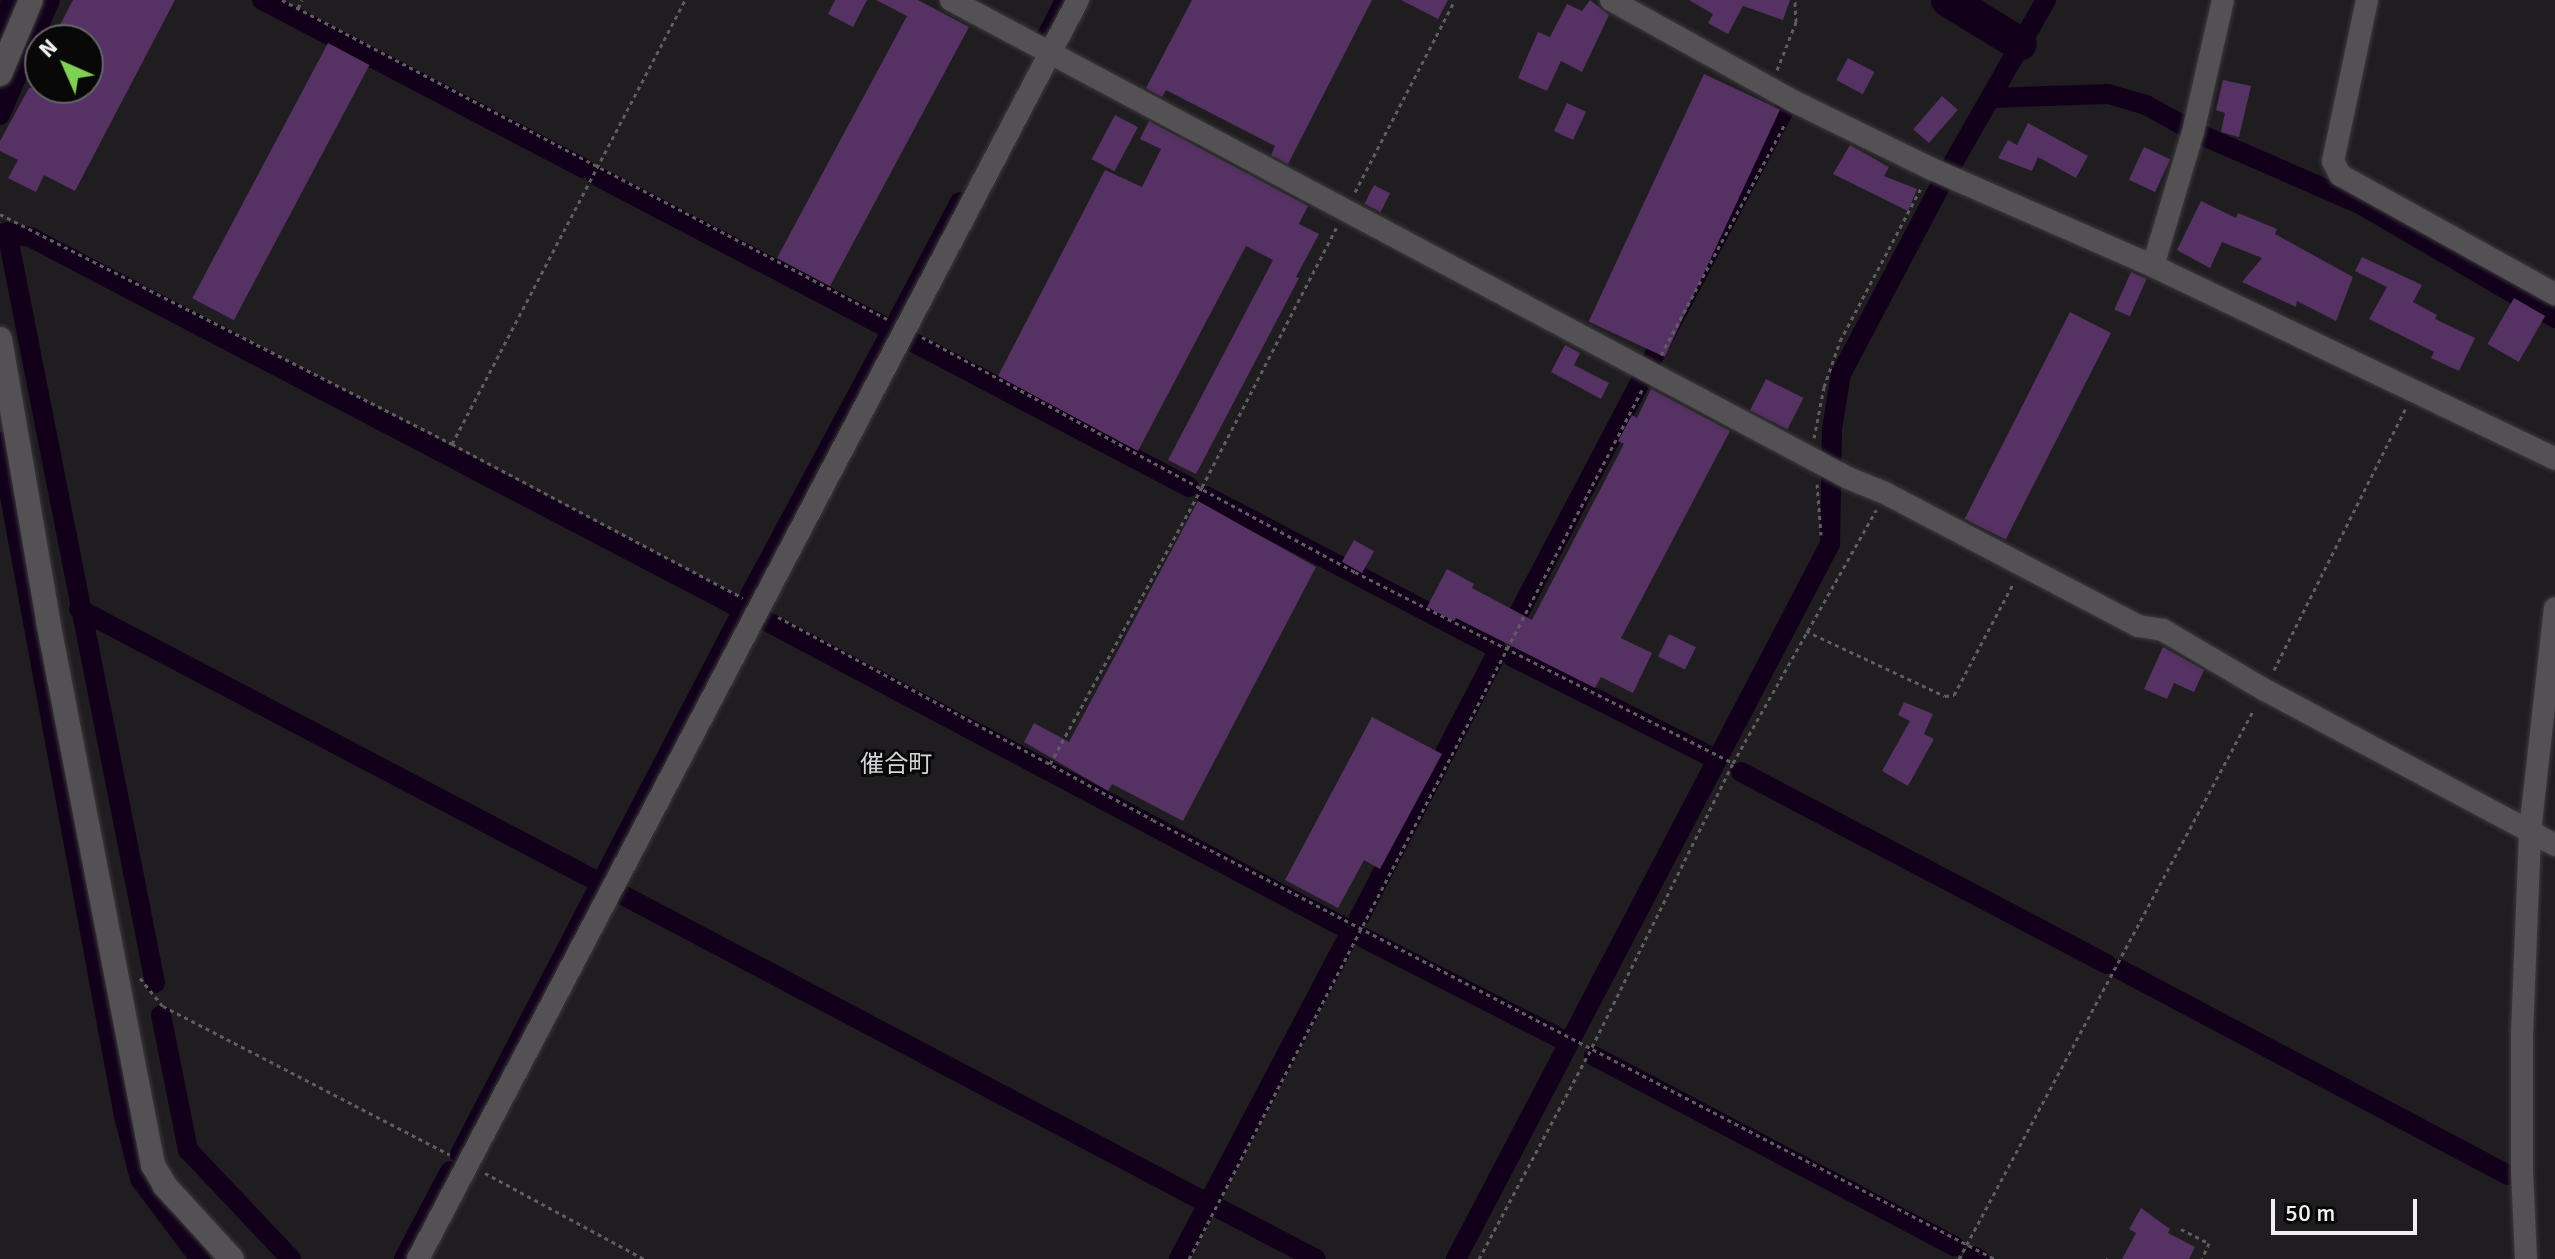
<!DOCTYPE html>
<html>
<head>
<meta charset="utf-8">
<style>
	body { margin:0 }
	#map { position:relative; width:2555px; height:1259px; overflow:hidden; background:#1f1d20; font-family:Signika,"Noto Sans JP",sans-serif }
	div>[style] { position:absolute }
	.canal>* { height:20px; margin:-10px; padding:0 10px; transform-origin:10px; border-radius:10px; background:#12001a }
	.river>* { height:34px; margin:-17px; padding:0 17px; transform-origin:17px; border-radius:17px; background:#12001a }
	.building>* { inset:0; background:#563163; transform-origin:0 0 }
	.path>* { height:3px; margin-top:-1.5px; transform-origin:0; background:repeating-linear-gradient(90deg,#5f5d60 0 4px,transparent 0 8px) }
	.roads { filter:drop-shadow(0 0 2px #3c3a3c) drop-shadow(0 0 2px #3c3a3c) }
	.minor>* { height:22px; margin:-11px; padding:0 11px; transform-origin:11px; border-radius:11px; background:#535154 }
	.tertiary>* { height:24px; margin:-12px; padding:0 12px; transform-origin:12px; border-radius:12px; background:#535154 }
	span { translate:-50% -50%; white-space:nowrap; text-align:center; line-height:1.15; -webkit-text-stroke:6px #080809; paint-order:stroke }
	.quarter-label { font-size:24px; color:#d7d4d8 }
	.north { position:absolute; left:24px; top:24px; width:80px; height:80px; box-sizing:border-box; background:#080809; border:2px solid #656466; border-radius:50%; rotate:315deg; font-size:22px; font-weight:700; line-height:32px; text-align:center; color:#f0eff1 }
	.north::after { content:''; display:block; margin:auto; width:28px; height:36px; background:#7ed153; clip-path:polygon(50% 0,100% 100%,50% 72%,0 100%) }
	.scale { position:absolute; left:2271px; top:1199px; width:146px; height:36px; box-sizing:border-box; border:4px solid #f0eff1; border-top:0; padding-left:10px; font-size:24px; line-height:28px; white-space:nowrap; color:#f0eff1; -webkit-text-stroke:6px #080809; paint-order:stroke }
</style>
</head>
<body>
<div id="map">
	<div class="canal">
		<div style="left:262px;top:0;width:363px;rotate:27.6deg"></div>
		<div style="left:0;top:28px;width:30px;rotate:-67deg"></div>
		<div style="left:1045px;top:40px;width:45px;rotate:-63.4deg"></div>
		<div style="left:1990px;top:98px;width:118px;rotate:-1.9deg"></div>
		<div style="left:2108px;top:94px;width:40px;rotate:16deg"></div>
		<div style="left:2146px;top:105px;width:43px;rotate:28.9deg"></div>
		<div style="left:0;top:115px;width:125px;rotate:-66.5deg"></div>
		<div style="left:2199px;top:134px;width:178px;rotate:23.5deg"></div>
		<div style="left:2362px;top:205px;width:224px;rotate:30.3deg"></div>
		<div style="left:1953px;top:163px;width:188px;rotate:-60.3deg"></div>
		<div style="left:595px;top:175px;width:332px;rotate:27.6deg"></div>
		<div style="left:898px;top:320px;width:133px;rotate:-62.3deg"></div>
		<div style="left:909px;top:340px;width:316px;rotate:27.7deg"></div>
		<div style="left:1650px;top:363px;width:289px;rotate:-62.1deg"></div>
		<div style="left:0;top:442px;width:685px;rotate:79.58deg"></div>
		<div style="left:124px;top:1116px;width:65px;rotate:75.7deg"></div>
		<div style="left:140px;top:1179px;width:100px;rotate:53.1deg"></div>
		<div style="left:1206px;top:496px;width:326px;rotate:27.6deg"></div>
		<div style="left:750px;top:595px;width:301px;rotate:-61.8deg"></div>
		<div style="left:79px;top:609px;width:593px;rotate:27.73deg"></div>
		<div style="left:768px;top:622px;width:658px;rotate:27.93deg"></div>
		<div style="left:1509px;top:632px;width:290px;rotate:-62.3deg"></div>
		<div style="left:1513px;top:657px;width:218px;rotate:26.7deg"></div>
		<div style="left:1741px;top:772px;width:413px;rotate:27.7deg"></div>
		<div style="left:617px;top:892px;width:671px;rotate:27.79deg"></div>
		<div style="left:1359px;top:918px;width:297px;rotate:-62.5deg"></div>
		<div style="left:1364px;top:938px;width:230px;rotate:27.1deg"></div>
		<div style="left:2119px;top:969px;width:440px;rotate:27.9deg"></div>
		<div style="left:155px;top:983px;width:765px;rotate:-101.15deg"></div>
		<div style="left:7px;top:232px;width:26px;rotate:13deg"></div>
		<div style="left:32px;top:238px;width:792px;rotate:27.6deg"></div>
		<div style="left:161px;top:1015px;width:138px;rotate:78.7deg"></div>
		<div style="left:188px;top:1150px;width:150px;rotate:46.6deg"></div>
		<div style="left:1594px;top:1056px;width:408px;rotate:27.8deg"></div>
		<div style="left:460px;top:1154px;width:613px;rotate:-62.52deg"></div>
		<div style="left:1218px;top:1208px;width:110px;rotate:27.5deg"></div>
		<div style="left:1973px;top:1256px;width:7px;rotate:27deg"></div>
		<div style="left:404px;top:1259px;width:99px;rotate:-62.4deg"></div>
		<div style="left:1179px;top:1259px;width:370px;rotate:-62.3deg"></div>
		<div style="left:1456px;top:1259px;width:807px;rotate:-62.39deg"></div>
		<div style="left:1830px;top:544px;width:115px;rotate:-89deg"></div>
		<div style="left:1832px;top:429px;width:56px;rotate:-80.7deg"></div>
		<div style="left:1841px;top:374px;width:215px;rotate:-62.2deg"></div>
	</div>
	<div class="river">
		<div style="left:1948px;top:0;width:84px;rotate:31.4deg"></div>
	</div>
	<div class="building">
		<div style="clip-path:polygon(73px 0,175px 0,75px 191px,44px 175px,36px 192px,8px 178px,18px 160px,0 151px,0 141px,29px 88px,88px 88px,88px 40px,52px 40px)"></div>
		<div style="clip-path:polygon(835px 0,867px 0,853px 27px,828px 14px)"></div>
		<div style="clip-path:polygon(876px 0,918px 0,969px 27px,830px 286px,777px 258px,907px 16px)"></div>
		<div style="clip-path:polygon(1192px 0,1372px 0,1288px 164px,1271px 155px,1275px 146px,1166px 90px,1162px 97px,1146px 88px)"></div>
		<div style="clip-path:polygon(1401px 0,1448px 0,1438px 19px)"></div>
		<div style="clip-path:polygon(1590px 0,1609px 15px,1582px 72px,1561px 61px,1547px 91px,1518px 78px,1538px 32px,1550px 37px,1567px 4px,1582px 11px)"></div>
		<div style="clip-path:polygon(1689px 0,1790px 0,1783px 20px,1743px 6px,1728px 34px,1708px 23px,1713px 14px)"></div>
		<div style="left:328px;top:43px;width:47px;height:289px;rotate:28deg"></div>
		<div style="left:1848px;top:58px;width:30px;height:25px;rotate:28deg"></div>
		<div style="left:1704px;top:74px;width:84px;height:273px;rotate:25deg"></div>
		<div style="clip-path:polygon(2223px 80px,2251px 86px,2239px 137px,2221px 132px,2225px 113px,2216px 110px)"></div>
		<div style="left:1942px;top:96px;width:21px;height:44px;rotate:41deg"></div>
		<div style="left:1567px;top:103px;width:21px;height:31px;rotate:25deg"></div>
		<div style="left:1115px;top:115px;width:26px;height:50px;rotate:28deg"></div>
		<div style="clip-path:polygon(1149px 121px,1308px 206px,1299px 224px,1319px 234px,1296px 277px,1299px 278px,1196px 474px,1168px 460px,1273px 260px,1246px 246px,1138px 451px,998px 376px,1105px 170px,1142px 187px,1161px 149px,1140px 139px)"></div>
		<div style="clip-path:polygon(2028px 123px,2088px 156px,2076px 178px,2038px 157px,2032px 171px,1998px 158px,2008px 140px,2017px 145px)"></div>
		<div style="clip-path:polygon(1850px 145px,1889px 167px,1884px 176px,1917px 189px,1908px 211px,1833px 174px)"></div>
		<div style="left:2144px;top:147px;width:29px;height:36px;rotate:25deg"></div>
		<div style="left:1374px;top:185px;width:18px;height:21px;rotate:27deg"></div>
		<div style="clip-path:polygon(2201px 201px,2236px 218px,2238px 213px,2277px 229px,2275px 234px,2353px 277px,2336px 321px,2297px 301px,2296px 307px,2242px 282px,2262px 258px,2222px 242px,2210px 268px,2177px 250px)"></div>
		<div style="clip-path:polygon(2362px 257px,2422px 285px,2413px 302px,2437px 315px,2435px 319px,2475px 338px,2459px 371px,2431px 358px,2434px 352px,2369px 319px,2387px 287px,2355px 271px)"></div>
		<div style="left:2131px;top:272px;width:17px;height:41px;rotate:24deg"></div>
		<div style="left:2514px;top:298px;width:36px;height:53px;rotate:30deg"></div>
		<div style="left:2070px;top:312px;width:46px;height:232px;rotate:27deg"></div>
		<div style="clip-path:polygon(1565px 345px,1580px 353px,1574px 365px,1609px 383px,1601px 399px,1551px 372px)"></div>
		<div style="left:1766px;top:379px;width:42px;height:35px;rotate:27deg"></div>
		<div style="clip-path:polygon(1651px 389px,1730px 431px,1621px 638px,1652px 653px,1633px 693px,1601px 677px,1595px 688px,1456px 618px,1454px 621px,1427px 607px,1447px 569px,1474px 584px,1472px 588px,1532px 620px,1624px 444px,1618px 441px,1632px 415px,1637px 418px)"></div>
		<div style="clip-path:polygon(1198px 501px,1316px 567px,1183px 821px,1112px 784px,1108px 791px,1024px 742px,1034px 723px,1069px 742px)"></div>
		<div style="left:1354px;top:540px;width:23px;height:25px;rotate:29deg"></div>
		<div style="left:1669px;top:634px;width:30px;height:25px;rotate:26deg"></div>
		<div style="clip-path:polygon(2163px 647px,2204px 670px,2194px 692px,2174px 683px,2167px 699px,2144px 689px)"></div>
		<div style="clip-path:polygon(1904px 702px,1933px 714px,1924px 734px,1934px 739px,1908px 786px,1882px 771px,1910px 721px,1898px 715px)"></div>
		<div style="clip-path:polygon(1372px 717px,1442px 754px,1380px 869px,1364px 860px,1338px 908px,1285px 880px)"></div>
		<div style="clip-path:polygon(2141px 1208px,2170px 1229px,2168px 1233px,2195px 1247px,2189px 1259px,2122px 1259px,2136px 1233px,2129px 1229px)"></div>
	</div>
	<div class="path">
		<div style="left:282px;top:0;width:684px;rotate:27.8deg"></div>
		<div style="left:298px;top:8px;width:9px;rotate:-63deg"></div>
		<div style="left:1777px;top:70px;width:52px;rotate:-68.4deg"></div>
		<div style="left:1796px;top:22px;width:22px;rotate:-93deg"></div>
		<div style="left:1355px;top:192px;width:216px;rotate:-62.5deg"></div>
		<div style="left:0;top:214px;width:507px;rotate:26.97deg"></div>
		<div style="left:452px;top:444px;width:329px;rotate:27.9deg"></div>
		<div style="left:922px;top:337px;width:493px;rotate:28.5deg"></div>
		<div style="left:1355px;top:572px;width:424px;rotate:26.8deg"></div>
		<div style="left:1661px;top:355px;width:264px;rotate:-61.8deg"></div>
		<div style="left:1814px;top:438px;width:52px;rotate:-78.9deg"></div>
		<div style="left:1824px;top:387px;width:49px;rotate:-70.8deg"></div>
		<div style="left:1840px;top:341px;width:175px;rotate:-62.1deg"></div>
		<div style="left:452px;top:444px;width:501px;rotate:-62.31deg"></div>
		<div style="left:1817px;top:484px;width:51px;rotate:85.5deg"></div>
		<div style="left:778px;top:617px;width:426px;rotate:28.4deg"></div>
		<div style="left:1153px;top:820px;width:950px;rotate:27.54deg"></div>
		<div style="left:1806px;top:631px;width:153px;rotate:25.1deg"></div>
		<div style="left:1945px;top:696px;width:9px;rotate:-6deg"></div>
		<div style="left:1954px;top:695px;width:126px;rotate:-62deg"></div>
		<div style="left:2274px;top:670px;width:292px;rotate:-63.3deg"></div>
		<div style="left:1050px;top:764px;width:316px;rotate:-61.2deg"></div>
		<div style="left:1202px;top:487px;width:292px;rotate:-62.6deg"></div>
		<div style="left:140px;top:978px;width:36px;rotate:51deg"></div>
		<div style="left:163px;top:1006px;width:323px;rotate:27.4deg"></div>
		<div style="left:485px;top:1173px;width:181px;rotate:28.4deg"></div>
		<div style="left:2181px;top:1229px;width:31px;rotate:27deg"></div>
		<div style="left:2209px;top:1243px;width:17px;rotate:114deg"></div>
		<div style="left:1189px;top:1259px;width:980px;rotate:-62.47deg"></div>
		<div style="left:1479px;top:1259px;width:240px;rotate:-61.9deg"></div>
		<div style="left:1592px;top:1047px;width:317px;rotate:-63.6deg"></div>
		<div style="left:1733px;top:763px;width:291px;rotate:-60.5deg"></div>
		<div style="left:1959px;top:1259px;width:624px;rotate:-61.79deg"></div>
		<div style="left:2107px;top:1259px;width:1px;rotate:-45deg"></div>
	</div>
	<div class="roads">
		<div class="minor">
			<div style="left:951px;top:0;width:1016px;rotate:28.05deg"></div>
			<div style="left:1848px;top:478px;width:40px;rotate:22deg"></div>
			<div style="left:1885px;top:493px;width:286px;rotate:27.7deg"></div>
			<div style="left:2138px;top:626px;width:25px;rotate:9deg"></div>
			<div style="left:2163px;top:630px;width:118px;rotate:30.5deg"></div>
			<div style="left:2265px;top:690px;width:329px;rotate:28.1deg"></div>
			<div style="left:1611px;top:0;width:213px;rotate:29deg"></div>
			<div style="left:1797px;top:103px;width:150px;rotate:26.1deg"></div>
			<div style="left:1932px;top:169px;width:241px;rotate:23.7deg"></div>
			<div style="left:2153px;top:266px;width:446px;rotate:25.6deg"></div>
			<div style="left:2367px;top:0;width:165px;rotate:101.9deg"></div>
			<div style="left:2333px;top:161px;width:16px;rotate:63deg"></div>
			<div style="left:2340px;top:175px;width:246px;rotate:29deg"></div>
			<div style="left:2153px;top:266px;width:140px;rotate:-73.4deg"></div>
			<div style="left:2193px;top:132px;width:135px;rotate:-77.2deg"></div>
			<div style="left:418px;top:1259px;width:1422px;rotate:-62.34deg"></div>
			<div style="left:2526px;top:1259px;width:87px;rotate:-92.6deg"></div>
			<div style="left:2522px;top:1172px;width:139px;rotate:-90deg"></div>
			<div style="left:2522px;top:1033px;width:202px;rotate:-87.7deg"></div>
			<div style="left:2530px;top:831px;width:224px;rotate:-83.6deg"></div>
		</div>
		<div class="tertiary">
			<div style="left:0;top:74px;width:80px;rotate:-67.3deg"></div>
			<div style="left:0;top:339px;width:286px;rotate:80.3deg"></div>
			<div style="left:48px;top:621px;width:554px;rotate:79.08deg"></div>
			<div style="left:153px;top:1165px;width:24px;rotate:60deg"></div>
			<div style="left:165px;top:1186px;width:99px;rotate:47.5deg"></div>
		</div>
	</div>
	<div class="quarter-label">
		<span style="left:896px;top:765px">催合町</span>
	</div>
	<div class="north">N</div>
	<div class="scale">50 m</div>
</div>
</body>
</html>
